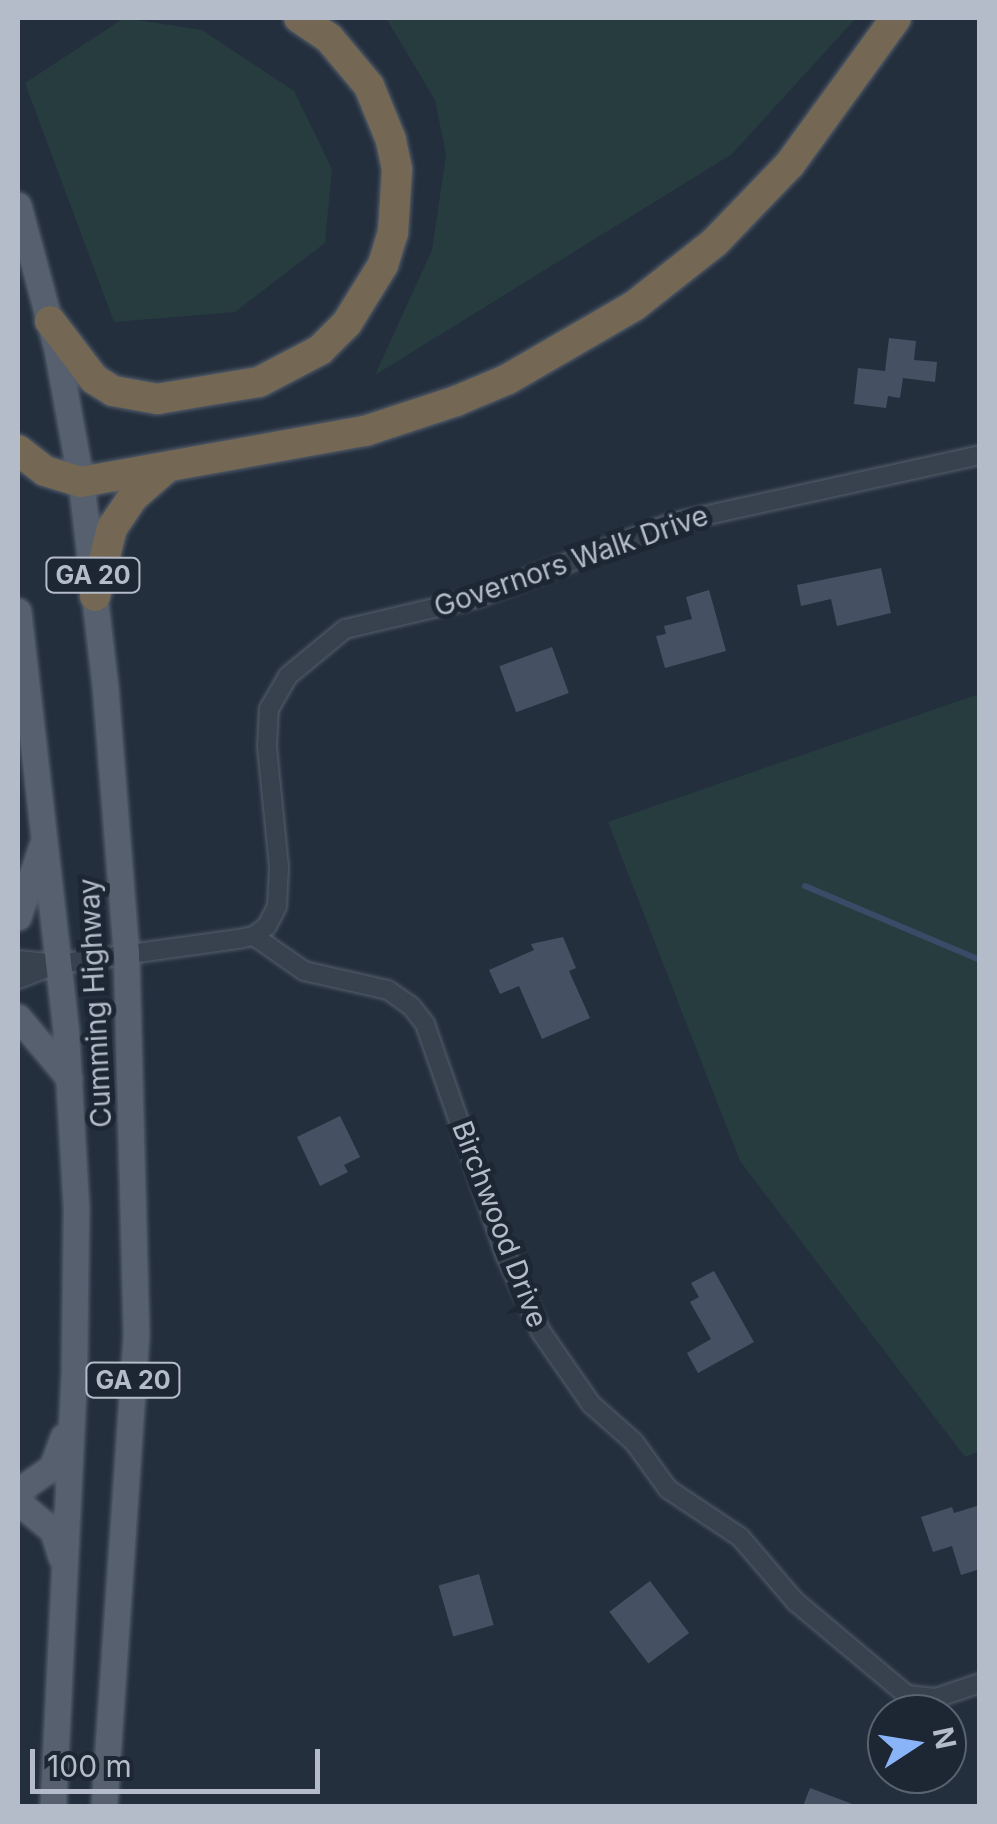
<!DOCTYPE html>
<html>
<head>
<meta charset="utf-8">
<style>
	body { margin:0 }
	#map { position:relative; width:997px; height:1824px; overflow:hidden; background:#242f3e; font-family:Inter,sans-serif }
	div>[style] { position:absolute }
	.green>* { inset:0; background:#263c3f }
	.stream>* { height:6px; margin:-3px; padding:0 3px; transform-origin:3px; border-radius:3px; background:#394c67 }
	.building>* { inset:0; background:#455162; transform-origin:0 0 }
	.roads { filter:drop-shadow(0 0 2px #565f6c) drop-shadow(0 0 2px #565f6c) }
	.minor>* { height:18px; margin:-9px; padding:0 9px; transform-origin:9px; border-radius:9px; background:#38414e }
	.primary>* { height:25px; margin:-12.5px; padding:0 12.5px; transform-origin:12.5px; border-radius:12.5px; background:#56606e }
	.motorway>* { height:30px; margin:-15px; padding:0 15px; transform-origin:15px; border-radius:15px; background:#746855 }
	span { translate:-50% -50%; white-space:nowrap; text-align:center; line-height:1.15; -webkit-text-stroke:10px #1d2633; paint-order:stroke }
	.shield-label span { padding:2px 8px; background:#1d2633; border:2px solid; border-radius:8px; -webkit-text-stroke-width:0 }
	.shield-label { font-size:25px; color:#b4bcc9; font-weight:700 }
	.street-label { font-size:28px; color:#b4bcc9 }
	.frame { position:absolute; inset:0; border:20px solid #b4bcc9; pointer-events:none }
	.north { position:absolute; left:867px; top:1694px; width:100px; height:100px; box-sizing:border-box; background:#1d2633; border:2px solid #59626f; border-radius:50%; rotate:78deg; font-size:28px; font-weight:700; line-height:40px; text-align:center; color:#b4bcc9 }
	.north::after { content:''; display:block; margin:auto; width:35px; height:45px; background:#8ab4f8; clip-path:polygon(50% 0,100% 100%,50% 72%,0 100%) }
	.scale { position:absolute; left:30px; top:1749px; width:290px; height:45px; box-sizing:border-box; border:5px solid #b4bcc9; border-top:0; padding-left:12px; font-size:30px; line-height:35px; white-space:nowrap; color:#b4bcc9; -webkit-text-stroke:8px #1d2633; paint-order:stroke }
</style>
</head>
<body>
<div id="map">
	<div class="green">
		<div style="clip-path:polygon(124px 18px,202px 30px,294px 91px,332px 169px,325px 243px,235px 312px,114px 322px,25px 83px)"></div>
		<div style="clip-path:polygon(386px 18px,856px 18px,732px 154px,375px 375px,432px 250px,446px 155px,435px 100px)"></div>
		<div style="clip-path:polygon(979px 694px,980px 1451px,965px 1457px,740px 1161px,608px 822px)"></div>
	</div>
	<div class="stream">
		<div style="left:805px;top:886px;width:190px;rotate:22.9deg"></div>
	</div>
	<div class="building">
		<div style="clip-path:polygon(889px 338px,916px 341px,914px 360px,937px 362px,935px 382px,903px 378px,900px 398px,888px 396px,886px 408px,854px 404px,858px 368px,885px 371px)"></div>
		<div style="clip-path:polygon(881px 568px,891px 613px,837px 626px,831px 599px,801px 606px,797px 585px)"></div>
		<div style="clip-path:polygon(709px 590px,726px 651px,665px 668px,656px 636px,666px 634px,664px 626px,692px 619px,686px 597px)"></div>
		<div style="left:552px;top:647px;width:49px;height:56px;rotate:70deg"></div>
		<div style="clip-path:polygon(563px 937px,576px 968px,569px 971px,590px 1018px,542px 1039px,519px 986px,500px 994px,489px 970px,534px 950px,531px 944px)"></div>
		<div style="clip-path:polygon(340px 1116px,360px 1157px,344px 1165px,348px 1172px,320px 1186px,297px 1137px)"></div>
		<div style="clip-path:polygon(714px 1271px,754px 1342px,698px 1373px,687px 1353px,711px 1339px,690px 1302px,699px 1297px,691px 1283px)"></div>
		<div style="clip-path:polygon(980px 1505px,980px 1569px,961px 1575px,952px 1546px,933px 1552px,921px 1517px,952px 1507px,954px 1513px)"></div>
		<div style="left:479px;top:1574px;width:53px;height:42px;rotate:74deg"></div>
		<div style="left:650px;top:1581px;width:65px;height:51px;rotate:53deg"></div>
		<div style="clip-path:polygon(810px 1788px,855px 1805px,855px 1806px,803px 1806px)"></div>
	</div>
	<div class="roads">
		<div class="minor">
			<div style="left:254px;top:936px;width:61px;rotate:35deg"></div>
			<div style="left:304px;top:971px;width:86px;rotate:12.7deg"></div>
			<div style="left:388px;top:990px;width:28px;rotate:35deg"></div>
			<div style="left:411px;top:1006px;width:23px;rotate:52deg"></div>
			<div style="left:425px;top:1024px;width:246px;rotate:70.8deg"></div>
			<div style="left:506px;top:1256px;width:84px;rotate:65.3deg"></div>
			<div style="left:541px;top:1332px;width:88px;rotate:55.2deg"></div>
			<div style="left:591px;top:1404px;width:57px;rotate:41.5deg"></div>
			<div style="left:634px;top:1442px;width:58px;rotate:54.1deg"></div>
			<div style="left:668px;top:1489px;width:87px;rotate:33.7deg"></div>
			<div style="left:740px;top:1537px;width:86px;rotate:49.3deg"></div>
			<div style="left:796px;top:1602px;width:145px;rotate:40deg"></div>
			<div style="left:907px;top:1695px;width:29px;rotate:6deg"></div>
			<div style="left:936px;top:1698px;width:46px;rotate:-18.8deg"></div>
			<div style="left:18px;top:960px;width:40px;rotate:5.7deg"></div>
			<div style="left:58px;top:964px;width:182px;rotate:-7.9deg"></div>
			<div style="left:238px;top:939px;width:16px;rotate:-11deg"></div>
			<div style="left:254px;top:936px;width:16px;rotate:-38deg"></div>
			<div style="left:267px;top:926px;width:22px;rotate:-63deg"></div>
			<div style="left:277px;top:906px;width:39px;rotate:-87deg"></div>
			<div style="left:279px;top:867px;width:122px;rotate:-95.7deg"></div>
			<div style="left:267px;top:746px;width:37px;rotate:-87deg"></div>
			<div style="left:269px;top:709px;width:38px;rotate:-60deg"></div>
			<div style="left:288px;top:676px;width:74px;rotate:-39.5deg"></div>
			<div style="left:345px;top:629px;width:135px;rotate:-13.3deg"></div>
			<div style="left:476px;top:598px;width:209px;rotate:-21deg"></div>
			<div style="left:671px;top:523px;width:316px;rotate:-12.4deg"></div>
			<div style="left:18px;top:979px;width:39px;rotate:-21deg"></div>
		</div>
		<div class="primary">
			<div style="left:18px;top:205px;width:150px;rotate:74.9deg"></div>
			<div style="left:57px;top:350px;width:134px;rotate:79.7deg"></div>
			<div style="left:81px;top:482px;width:205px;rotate:83.3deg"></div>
			<div style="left:105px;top:686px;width:267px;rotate:85.5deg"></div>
			<div style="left:126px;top:952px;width:383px;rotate:88.5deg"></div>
			<div style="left:136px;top:1335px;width:472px;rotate:93.9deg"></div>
			<div style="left:18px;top:611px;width:426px;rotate:83.5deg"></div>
			<div style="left:66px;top:1034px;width:174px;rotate:86.7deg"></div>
			<div style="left:76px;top:1208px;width:164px;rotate:90.7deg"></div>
			<div style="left:74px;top:1372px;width:435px;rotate:92.8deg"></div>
			<div style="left:18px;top:917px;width:73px;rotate:-71.6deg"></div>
			<div style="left:18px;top:1017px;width:80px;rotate:50.1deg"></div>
			<div style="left:18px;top:1491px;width:42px;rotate:-35.2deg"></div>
			<div style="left:52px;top:1467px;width:32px;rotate:-70deg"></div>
			<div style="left:18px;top:1502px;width:45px;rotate:39.6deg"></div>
			<div style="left:53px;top:1531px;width:27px;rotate:73deg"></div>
		</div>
		<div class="motorway">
			<div style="left:50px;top:321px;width:73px;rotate:52.8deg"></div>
			<div style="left:94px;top:379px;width:22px;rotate:32deg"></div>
			<div style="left:113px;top:391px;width:45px;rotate:10.3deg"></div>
			<div style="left:157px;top:399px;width:103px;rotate:-9.5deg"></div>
			<div style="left:259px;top:382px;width:69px;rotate:-27.7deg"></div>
			<div style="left:320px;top:350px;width:38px;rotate:-45deg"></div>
			<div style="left:347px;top:323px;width:68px;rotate:-58.2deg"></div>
			<div style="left:383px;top:265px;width:34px;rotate:-73deg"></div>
			<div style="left:393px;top:233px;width:64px;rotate:-86.4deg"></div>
			<div style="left:397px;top:169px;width:30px;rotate:-102deg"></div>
			<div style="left:391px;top:140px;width:58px;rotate:-112.2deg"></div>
			<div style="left:369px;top:86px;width:62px;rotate:-129.8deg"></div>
			<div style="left:329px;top:38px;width:36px;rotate:-146deg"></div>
			<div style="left:18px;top:450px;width:34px;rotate:38deg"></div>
			<div style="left:45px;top:471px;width:38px;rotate:17deg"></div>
			<div style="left:81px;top:482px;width:289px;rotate:-10.2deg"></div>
			<div style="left:365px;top:431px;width:96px;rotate:-18.2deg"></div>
			<div style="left:456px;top:401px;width:56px;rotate:-22.9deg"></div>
			<div style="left:508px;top:379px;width:146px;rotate:-30.1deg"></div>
			<div style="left:634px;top:306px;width:103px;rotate:-38.3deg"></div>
			<div style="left:715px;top:242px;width:108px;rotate:-46.1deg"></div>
			<div style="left:790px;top:164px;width:180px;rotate:-54deg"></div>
			<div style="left:95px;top:596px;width:70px;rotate:-76deg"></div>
			<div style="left:112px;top:528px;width:37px;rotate:-56deg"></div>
			<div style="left:133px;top:497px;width:43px;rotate:-41.2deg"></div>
		</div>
	</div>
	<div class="shield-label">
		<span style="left:93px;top:575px">GA 20</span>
		<span style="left:133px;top:1380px">GA 20</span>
	</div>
	<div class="street-label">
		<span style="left:571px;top:561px;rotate:-19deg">Governors Walk Drive</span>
		<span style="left:95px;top:1003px;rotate:-93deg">Cumming Highway</span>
		<span style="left:500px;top:1224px;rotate:69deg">Birchwood Drive</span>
	</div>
	<div class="frame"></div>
	<div class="north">N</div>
	<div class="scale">100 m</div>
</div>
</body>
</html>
